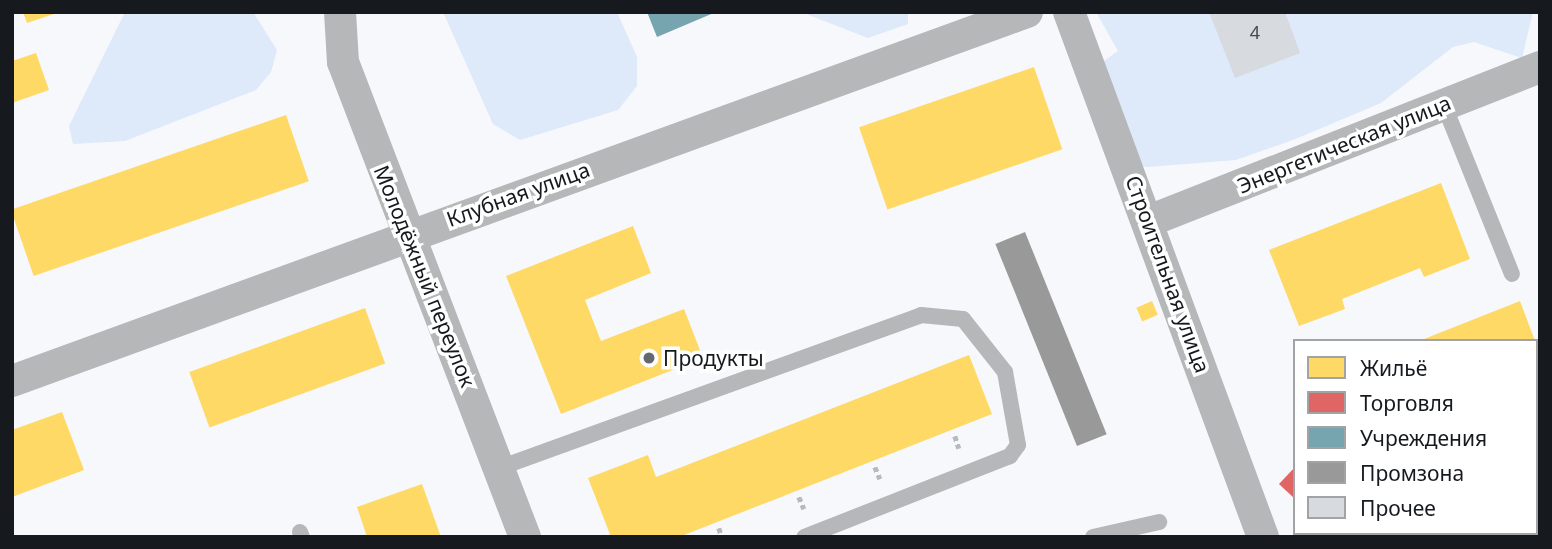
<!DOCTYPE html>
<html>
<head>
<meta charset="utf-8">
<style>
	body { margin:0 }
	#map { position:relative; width:1552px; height:549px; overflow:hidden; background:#f6f8fb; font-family:"Noto Sans",sans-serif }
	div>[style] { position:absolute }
	.green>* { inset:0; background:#dee9fa }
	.homes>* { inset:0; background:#ffd966; transform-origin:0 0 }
	.shops>* { inset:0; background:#e06666; transform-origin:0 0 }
	.public>* { inset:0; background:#76a5af }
	.industry>* { inset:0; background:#999; transform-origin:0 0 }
	.building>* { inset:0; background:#d7dade }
	.path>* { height:4.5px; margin-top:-2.25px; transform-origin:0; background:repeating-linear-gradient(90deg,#b8b9bb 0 5px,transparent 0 8.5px) }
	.service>* { height:16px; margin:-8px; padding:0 8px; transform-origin:8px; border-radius:8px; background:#b5b7b9 }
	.minor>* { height:32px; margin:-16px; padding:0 16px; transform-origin:16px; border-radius:16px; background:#b5b7b9 }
	.dots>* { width:19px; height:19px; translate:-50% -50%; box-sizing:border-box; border:4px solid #fff; border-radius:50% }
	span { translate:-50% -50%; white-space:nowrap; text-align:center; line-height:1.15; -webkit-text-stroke:7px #fff; paint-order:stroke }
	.number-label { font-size:18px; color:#464a4f }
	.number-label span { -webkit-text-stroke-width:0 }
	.street-label { font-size:21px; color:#161a1f }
	.poi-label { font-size:21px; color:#161a1f }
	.left { translate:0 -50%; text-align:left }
	.frame { position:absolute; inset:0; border:14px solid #161a1f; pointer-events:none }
	.legend { position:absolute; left:1293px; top:339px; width:245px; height:196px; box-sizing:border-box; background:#fff; border:2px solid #a2a3a5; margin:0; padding:9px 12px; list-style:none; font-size:21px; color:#161a1f }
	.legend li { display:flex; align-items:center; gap:14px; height:35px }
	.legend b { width:35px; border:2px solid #a2a3a5 }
</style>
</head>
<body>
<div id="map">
	<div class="green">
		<div style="clip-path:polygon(125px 12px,253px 12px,277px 50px,271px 72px,256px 90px,125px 141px,73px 144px,69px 126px)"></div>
		<div style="clip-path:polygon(443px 12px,617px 12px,637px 57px,637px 86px,618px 110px,520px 140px,493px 124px)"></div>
		<div style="clip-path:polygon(801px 12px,908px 12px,908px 24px,868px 38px)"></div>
		<div style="clip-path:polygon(1096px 12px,1532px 12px,1532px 16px,1522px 58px,1474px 42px,1453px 47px,1381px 103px,1293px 140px,1236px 160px,1147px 167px,1120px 161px,1098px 65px,1118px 51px)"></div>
		<div style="clip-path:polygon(1536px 394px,1540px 400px,1536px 529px)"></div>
		<div style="clip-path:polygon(1423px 533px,1513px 533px,1420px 537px)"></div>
	</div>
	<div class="homes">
		<div style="clip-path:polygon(23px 12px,57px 12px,57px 13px,27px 23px)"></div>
		<div style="clip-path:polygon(36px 53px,49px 90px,12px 103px,12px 61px)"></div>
		<div style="left:1034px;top:67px;width:87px;height:185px;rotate:71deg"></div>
		<div style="left:286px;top:115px;width:70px;height:291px;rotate:71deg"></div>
		<div style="clip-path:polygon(1441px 183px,1470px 259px,1424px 277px,1420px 268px,1342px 299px,1345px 309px,1299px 326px,1269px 250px)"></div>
		<div style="clip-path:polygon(633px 226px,651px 273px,585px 300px,601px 341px,684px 309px,703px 358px,561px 414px,506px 276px)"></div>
		<div style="left:1152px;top:301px;width:15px;height:17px;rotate:67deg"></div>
		<div style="clip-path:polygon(1520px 301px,1535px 341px,1419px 341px)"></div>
		<div style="left:365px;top:308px;width:59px;height:187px;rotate:70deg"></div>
		<div style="clip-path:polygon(969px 355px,992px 414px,679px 537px,611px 537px,588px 478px,648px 455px,656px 477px)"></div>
		<div style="clip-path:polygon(62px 412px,84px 470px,12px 497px,12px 430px)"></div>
		<div style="clip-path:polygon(422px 484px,441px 537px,367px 537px,357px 507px)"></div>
	</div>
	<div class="shops">
		<div style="clip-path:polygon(1295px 467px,1295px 499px,1279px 484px)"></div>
		<div style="left:1309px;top:533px;width:71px;height:5px"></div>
	</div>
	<div class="public">
		<div style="clip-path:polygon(647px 12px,716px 12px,657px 37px)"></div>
	</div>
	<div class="industry">
		<div style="left:1025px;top:232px;width:218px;height:32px;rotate:68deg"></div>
	</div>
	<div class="building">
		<div style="clip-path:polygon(1209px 12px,1285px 12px,1300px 53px,1235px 78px)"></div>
	</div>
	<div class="path">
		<div style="left:955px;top:436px;width:13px;rotate:72deg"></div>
		<div style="left:875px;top:467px;width:13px;rotate:67deg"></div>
		<div style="left:799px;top:497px;width:13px;rotate:67deg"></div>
		<div style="left:719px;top:528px;width:9px;rotate:72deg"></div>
	</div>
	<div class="service">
		<div style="left:1444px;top:105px;width:182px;rotate:68.1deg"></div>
		<div style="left:499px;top:468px;width:449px;rotate:-19.9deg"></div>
		<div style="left:921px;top:315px;width:42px;rotate:5.4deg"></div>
		<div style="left:963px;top:319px;width:68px;rotate:51.6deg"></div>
		<div style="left:1005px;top:372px;width:74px;rotate:79.9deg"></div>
		<div style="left:1018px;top:445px;width:14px;rotate:126deg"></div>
		<div style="left:1010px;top:456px;width:221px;rotate:158.5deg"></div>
		<div style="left:300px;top:532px;width:5px;rotate:68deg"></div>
		<div style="left:1093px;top:537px;width:68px;rotate:-12.8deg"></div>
	</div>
	<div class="minor">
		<div style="left:340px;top:12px;width:50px;rotate:86.6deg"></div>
		<div style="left:343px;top:62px;width:509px;rotate:69.04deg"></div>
		<div style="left:1069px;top:12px;width:560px;rotate:69.72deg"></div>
		<div style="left:1149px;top:221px;width:420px;rotate:-21.5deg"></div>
		<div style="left:12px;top:381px;width:1080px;rotate:-19.98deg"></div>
	</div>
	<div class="dots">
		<div style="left:649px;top:358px;background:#64686c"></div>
	</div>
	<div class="number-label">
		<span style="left:1255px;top:32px">4</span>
	</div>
	<div class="street-label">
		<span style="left:1344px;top:144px;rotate:-22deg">Энергетическая улица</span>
		<span style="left:518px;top:194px;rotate:-20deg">Клубная улица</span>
		<span style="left:1168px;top:274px;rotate:70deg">Строительная улица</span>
		<span style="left:425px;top:276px;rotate:68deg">Молодёжный переулок</span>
	</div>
	<div class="poi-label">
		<span class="left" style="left:663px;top:358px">Продукты</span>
	</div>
	<div class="frame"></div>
	<ul class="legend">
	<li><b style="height:19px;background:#ffd966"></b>Жильё</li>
	<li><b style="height:19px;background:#e06666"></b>Торговля</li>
	<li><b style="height:19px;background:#76a5af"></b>Учреждения</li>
	<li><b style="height:19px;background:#999"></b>Промзона</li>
	<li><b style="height:19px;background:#d7dade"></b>Прочее</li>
	</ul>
</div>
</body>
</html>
